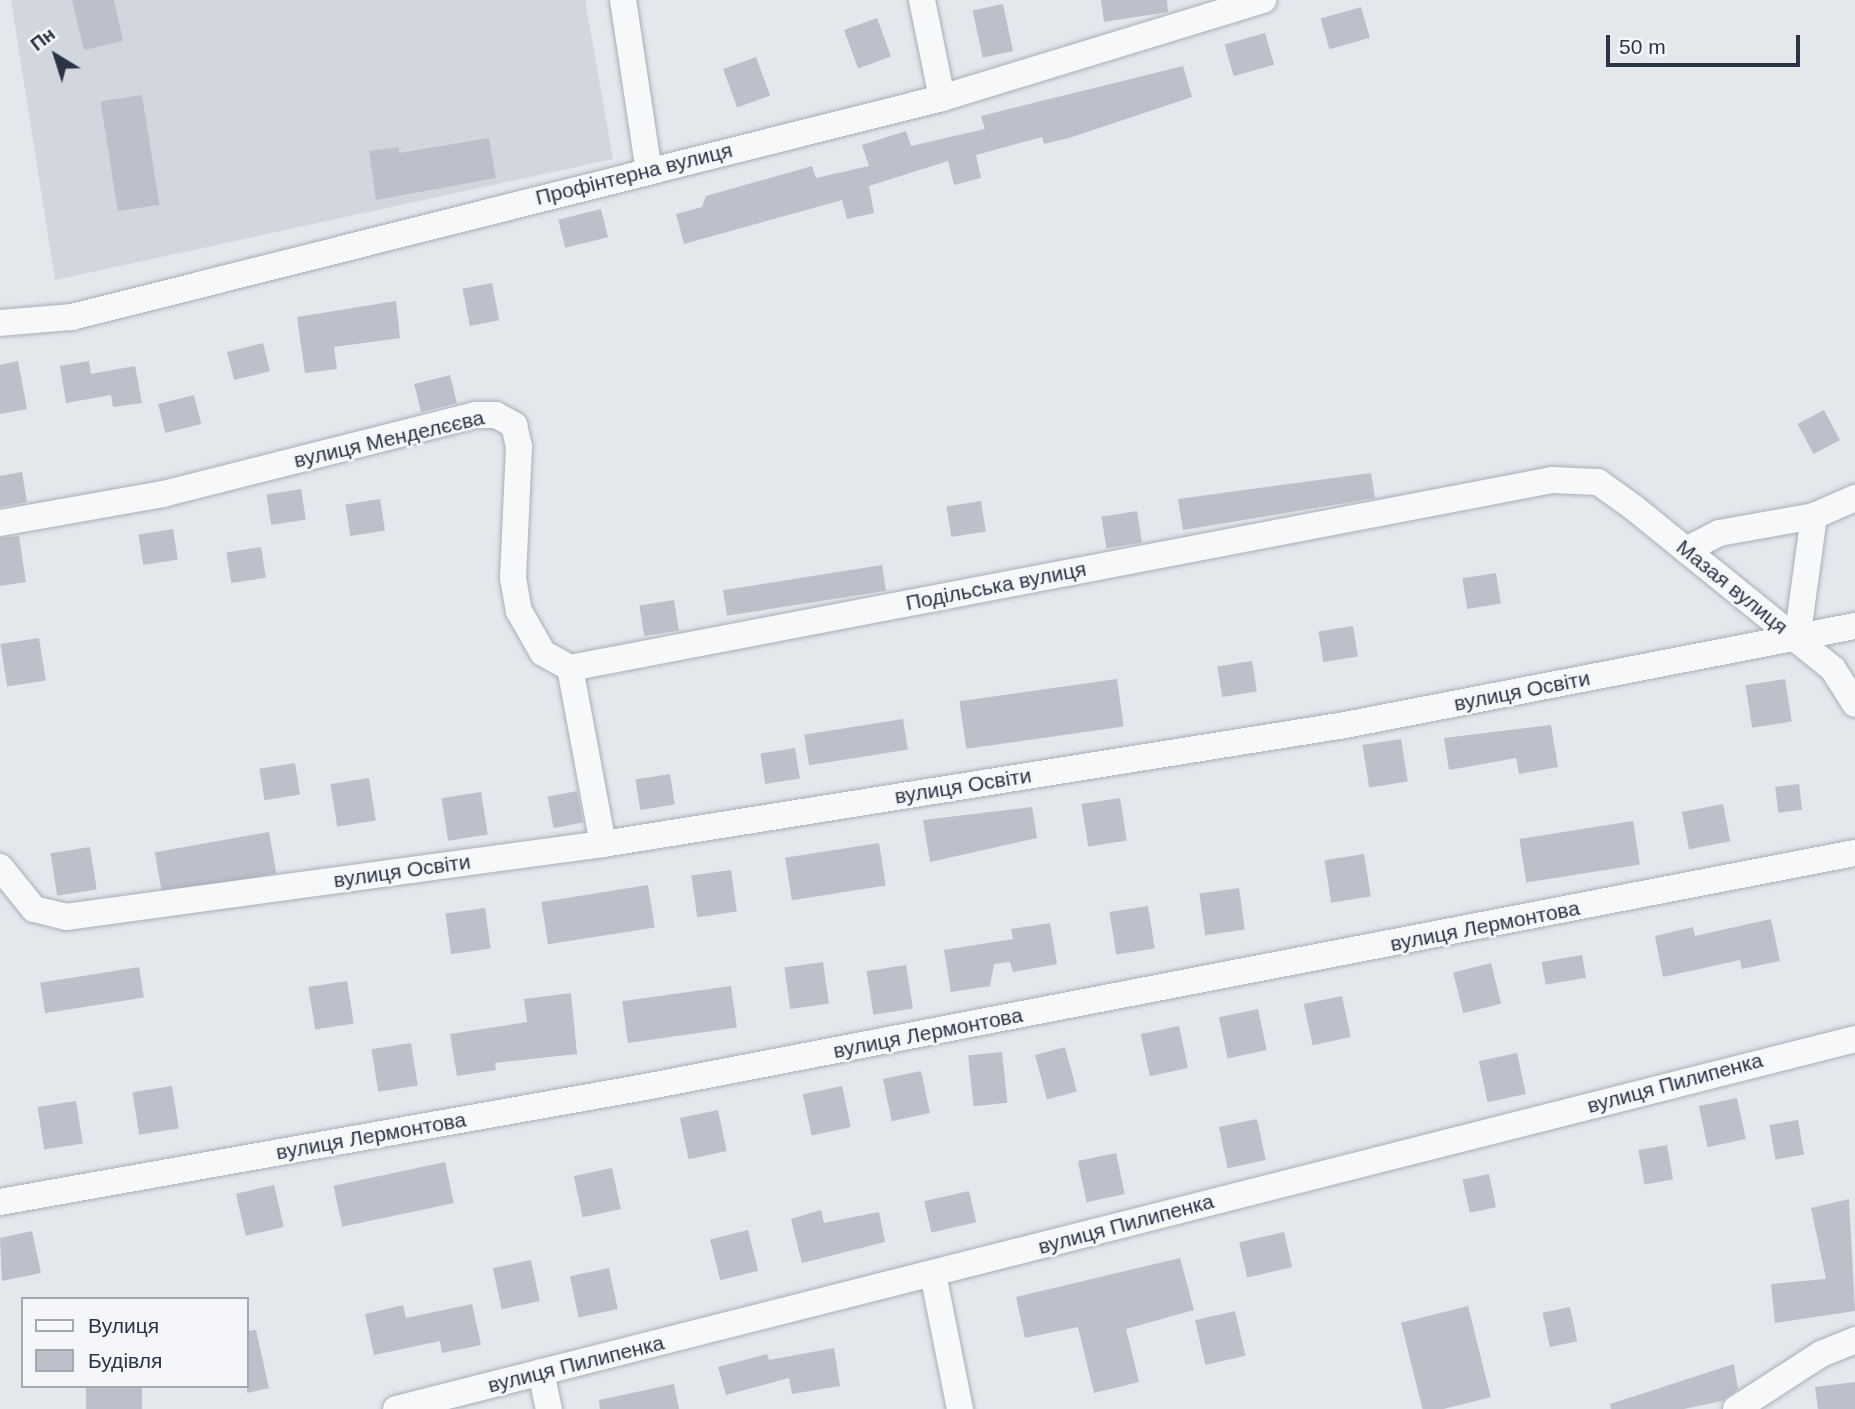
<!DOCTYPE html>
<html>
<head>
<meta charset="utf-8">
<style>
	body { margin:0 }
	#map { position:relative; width:1855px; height:1409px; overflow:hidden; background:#e4e7ec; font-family:Arial,sans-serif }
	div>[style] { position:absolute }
	.built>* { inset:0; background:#d2d6de }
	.building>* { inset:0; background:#bbc0ca; transform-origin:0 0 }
	.roads { filter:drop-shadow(0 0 2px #a9aeb7) drop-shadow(0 0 2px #a9aeb7) }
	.street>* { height:26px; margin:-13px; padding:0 13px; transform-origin:13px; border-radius:13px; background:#f7f8fa }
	span { translate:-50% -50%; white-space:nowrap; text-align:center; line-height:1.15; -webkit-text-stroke:5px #f4f6f9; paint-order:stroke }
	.street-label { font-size:21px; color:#2b3445 }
	.legend { position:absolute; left:21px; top:1297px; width:228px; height:91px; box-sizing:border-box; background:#f4f6f9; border:2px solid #a4a8b1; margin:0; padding:9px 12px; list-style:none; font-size:21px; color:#2b3445 }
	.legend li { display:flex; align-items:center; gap:14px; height:35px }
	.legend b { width:35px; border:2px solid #a4a8b1 }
	.north { position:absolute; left:21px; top:21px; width:70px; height:70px; -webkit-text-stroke:5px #f4f6f9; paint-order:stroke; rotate:322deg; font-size:19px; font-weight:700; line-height:28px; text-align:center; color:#2b3445 }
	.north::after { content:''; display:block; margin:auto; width:24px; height:32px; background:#2b3445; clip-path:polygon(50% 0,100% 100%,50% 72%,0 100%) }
	.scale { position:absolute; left:1606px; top:35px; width:194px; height:32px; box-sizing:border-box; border:4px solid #2b3445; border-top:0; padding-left:9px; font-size:21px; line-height:24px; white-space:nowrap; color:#2b3445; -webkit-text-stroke:5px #f4f6f9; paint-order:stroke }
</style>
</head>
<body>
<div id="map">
	<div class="built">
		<div style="clip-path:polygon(11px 0,585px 0,613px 159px,55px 280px)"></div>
	</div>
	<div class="building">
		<div style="clip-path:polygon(72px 0,114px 0,123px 41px,84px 50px)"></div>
		<div style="clip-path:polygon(1101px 0,1167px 0,1168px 12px,1104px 22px)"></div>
		<div style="left:1003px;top:4px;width:48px;height:31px;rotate:78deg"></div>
		<div style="left:1361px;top:7px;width:32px;height:42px;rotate:74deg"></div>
		<div style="left:877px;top:18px;width:41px;height:35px;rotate:70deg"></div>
		<div style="left:1265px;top:33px;width:33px;height:42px;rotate:74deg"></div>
		<div style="left:756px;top:57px;width:41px;height:35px;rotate:70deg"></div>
		<div style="clip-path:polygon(1183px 66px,1192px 97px,1069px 138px,1044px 144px,1042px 137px,976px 155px,981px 178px,954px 185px,948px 161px,869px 186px,874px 213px,847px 219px,842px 200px,684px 244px,676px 214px,702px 207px,706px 196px,812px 166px,816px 178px,869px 166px,862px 145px,906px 131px,911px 146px,985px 129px,981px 116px)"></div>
		<div style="left:142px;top:95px;width:111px;height:42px;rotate:81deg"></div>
		<div style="clip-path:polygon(489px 138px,496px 178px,376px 200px,369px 151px,399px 147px,399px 153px)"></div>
		<div style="left:601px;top:209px;width:29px;height:44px;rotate:76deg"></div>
		<div style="left:492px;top:283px;width:38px;height:30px;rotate:79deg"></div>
		<div style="clip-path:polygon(396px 301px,400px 338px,334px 347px,337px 369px,305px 373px,297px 317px)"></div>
		<div style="left:263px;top:343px;width:29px;height:37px;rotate:76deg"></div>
		<div style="clip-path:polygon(18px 361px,27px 409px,0 414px,0 365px)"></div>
		<div style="clip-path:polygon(89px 361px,91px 374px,135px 366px,142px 403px,113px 407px,111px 395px,66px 403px,60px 366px)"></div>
		<div style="left:450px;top:375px;width:29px;height:37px;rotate:76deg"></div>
		<div style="left:194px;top:395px;width:30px;height:37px;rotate:76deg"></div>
		<div style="left:1824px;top:410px;width:34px;height:30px;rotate:62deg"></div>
		<div style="clip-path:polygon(22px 472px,27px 502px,0 507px,0 476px)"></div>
		<div style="clip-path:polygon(1371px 473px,1375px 498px,1183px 530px,1178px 499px)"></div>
		<div style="left:301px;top:489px;width:31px;height:35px;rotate:81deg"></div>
		<div style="left:380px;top:499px;width:32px;height:35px;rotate:81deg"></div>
		<div style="left:981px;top:501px;width:31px;height:35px;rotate:81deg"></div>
		<div style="left:1137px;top:511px;width:32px;height:36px;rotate:81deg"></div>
		<div style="left:173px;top:529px;width:31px;height:35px;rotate:81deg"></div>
		<div style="clip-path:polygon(19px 536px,26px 582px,0 586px,0 538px)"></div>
		<div style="left:261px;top:547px;width:31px;height:35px;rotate:81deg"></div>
		<div style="left:882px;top:565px;width:26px;height:161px;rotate:81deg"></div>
		<div style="left:1496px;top:573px;width:31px;height:34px;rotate:81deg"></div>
		<div style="left:674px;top:600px;width:31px;height:35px;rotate:81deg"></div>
		<div style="left:1353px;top:626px;width:31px;height:35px;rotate:81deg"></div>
		<div style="left:39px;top:638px;width:43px;height:39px;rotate:81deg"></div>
		<div style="left:1252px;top:661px;width:31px;height:35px;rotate:81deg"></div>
		<div style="left:1117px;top:679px;width:48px;height:159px;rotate:82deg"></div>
		<div style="left:1785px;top:679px;width:43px;height:40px;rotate:81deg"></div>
		<div style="left:903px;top:719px;width:31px;height:100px;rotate:81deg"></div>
		<div style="clip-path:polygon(1551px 725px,1558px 767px,1519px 774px,1516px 758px,1449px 770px,1444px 738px)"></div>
		<div style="left:1401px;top:739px;width:43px;height:39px;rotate:81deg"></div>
		<div style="left:795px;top:748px;width:31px;height:35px;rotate:81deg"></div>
		<div style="left:295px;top:763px;width:32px;height:36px;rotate:81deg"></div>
		<div style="left:670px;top:774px;width:31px;height:35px;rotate:81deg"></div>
		<div style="left:369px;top:778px;width:43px;height:39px;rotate:81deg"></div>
		<div style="left:1799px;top:784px;width:26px;height:24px;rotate:83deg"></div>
		<div style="left:577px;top:791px;width:32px;height:30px;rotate:79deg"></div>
		<div style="left:481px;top:792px;width:43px;height:40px;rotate:81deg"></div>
		<div style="left:1120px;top:798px;width:43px;height:39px;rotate:81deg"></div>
		<div style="left:1723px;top:804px;width:38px;height:42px;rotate:79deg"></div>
		<div style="clip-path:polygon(1032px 807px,1037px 838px,930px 862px,923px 820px)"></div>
		<div style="left:1633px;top:821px;width:44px;height:115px;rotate:81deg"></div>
		<div style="left:269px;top:832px;width:42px;height:116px;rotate:80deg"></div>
		<div style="left:879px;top:843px;width:43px;height:95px;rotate:81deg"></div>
		<div style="left:90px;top:847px;width:43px;height:40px;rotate:81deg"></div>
		<div style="left:1364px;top:854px;width:43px;height:40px;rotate:81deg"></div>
		<div style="left:731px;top:870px;width:42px;height:40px;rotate:82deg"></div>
		<div style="left:648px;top:885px;width:43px;height:108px;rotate:81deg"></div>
		<div style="left:1239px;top:888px;width:42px;height:40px;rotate:82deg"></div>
		<div style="left:1148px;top:906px;width:43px;height:39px;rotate:81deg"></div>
		<div style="left:485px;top:908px;width:41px;height:40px;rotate:82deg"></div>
		<div style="clip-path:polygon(1771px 919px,1780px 961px,1742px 969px,1740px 960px,1663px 977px,1655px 936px,1693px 927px,1695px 936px)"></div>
		<div style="clip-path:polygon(1050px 923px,1057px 964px,1013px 972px,1010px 962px,994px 964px,990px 986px,951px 992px,944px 950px,1013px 939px,1011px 929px)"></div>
		<div style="left:1582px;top:955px;width:23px;height:41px;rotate:80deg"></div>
		<div style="left:823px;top:962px;width:42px;height:39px;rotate:82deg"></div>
		<div style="left:1491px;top:963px;width:42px;height:39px;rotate:76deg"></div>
		<div style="left:906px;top:965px;width:44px;height:40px;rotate:81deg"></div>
		<div style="left:139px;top:967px;width:31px;height:100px;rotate:81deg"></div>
		<div style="left:347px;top:981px;width:43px;height:39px;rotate:81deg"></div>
		<div style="left:731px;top:986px;width:42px;height:110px;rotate:82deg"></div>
		<div style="clip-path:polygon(571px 993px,577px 1054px,495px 1063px,496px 1070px,457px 1076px,450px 1034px,527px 1022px,524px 999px)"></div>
		<div style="left:1342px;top:996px;width:42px;height:39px;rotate:78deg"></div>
		<div style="left:1258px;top:1009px;width:42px;height:40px;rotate:78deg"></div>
		<div style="left:1179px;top:1026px;width:43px;height:39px;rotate:78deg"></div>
		<div style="left:411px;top:1043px;width:43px;height:40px;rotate:81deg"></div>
		<div style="left:1065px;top:1047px;width:46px;height:31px;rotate:75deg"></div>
		<div style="left:1002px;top:1052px;width:51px;height:34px;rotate:84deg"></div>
		<div style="left:1517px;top:1053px;width:42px;height:39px;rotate:78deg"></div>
		<div style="left:921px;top:1071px;width:43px;height:39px;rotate:78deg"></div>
		<div style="left:172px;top:1086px;width:43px;height:40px;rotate:81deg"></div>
		<div style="left:842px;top:1086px;width:42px;height:40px;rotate:78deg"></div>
		<div style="left:1737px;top:1098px;width:42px;height:39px;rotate:78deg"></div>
		<div style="left:76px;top:1101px;width:43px;height:39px;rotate:81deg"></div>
		<div style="left:718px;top:1110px;width:42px;height:39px;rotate:78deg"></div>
		<div style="left:1257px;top:1119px;width:42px;height:39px;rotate:78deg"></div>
		<div style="left:1798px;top:1120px;width:35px;height:29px;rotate:80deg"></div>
		<div style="left:1667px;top:1145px;width:35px;height:29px;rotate:80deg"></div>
		<div style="left:1116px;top:1153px;width:42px;height:39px;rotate:78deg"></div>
		<div style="left:445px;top:1162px;width:42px;height:114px;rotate:78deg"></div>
		<div style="left:612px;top:1168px;width:42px;height:39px;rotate:78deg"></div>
		<div style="left:1489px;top:1174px;width:34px;height:27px;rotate:78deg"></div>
		<div style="left:274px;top:1185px;width:43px;height:39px;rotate:77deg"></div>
		<div style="left:969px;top:1191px;width:32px;height:46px;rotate:77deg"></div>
		<div style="clip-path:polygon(1849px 1199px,1855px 1311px,1775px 1323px,1771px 1284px,1826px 1279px,1811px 1208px)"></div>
		<div style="clip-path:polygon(821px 1210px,824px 1223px,879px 1212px,885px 1242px,802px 1263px,791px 1219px)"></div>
		<div style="left:748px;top:1230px;width:42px;height:39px;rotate:76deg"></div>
		<div style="clip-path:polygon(32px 1231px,41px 1273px,2px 1281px,0 1238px)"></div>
		<div style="left:1284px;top:1232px;width:36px;height:46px;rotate:77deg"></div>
		<div style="clip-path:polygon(1180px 1258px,1194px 1310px,1126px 1329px,1139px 1382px,1094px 1393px,1078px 1327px,1025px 1338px,1016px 1297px)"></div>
		<div style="left:531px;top:1260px;width:42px;height:39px;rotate:78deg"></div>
		<div style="left:609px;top:1268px;width:42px;height:40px;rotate:78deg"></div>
		<div style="clip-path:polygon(472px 1304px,481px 1345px,442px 1353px,440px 1341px,374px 1355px,365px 1314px,403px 1305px,406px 1318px)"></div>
		<div style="left:1468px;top:1306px;width:94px;height:69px;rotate:76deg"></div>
		<div style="left:1570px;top:1307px;width:35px;height:28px;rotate:78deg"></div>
		<div style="left:1235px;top:1311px;width:46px;height:41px;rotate:77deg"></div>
		<div style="clip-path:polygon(256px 1330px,269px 1388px,247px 1393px,247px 1331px)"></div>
		<div style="clip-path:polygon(834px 1348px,840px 1386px,792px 1394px,789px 1378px,726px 1395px,718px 1367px,767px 1354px,769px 1360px)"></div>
		<div style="clip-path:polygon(1734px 1364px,1738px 1389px,1722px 1401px,1684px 1409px,1611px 1409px,1610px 1404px)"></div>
		<div style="clip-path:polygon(1855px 1382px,1855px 1409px,1818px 1409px,1815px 1387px)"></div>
		<div style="clip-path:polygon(674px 1384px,679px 1409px,600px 1409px,599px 1400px)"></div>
		<div style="left:86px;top:1386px;width:56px;height:23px"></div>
	</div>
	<div class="roads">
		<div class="street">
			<div style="left:623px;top:0;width:173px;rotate:81.4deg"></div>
			<div style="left:922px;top:0;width:100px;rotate:78.5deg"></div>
			<div style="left:0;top:323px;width:72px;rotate:-4.8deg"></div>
			<div style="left:72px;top:317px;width:897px;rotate:-14.13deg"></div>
			<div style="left:942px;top:98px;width:336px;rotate:-17deg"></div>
			<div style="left:0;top:523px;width:166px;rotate:-10.1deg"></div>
			<div style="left:163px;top:494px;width:323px;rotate:-14.2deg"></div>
			<div style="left:476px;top:415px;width:20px"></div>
			<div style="left:496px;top:415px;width:21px;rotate:29deg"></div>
			<div style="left:514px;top:425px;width:22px;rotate:77deg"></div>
			<div style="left:519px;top:446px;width:132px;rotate:92.6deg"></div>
			<div style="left:513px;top:578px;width:34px;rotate:80deg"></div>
			<div style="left:519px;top:611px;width:48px;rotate:60.3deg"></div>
			<div style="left:543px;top:653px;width:31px;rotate:29deg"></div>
			<div style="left:1686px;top:550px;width:37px;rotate:-27deg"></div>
			<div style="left:1719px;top:533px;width:97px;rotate:-10.1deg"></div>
			<div style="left:1814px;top:516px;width:45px;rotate:-23.7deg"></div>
			<div style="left:1797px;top:640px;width:125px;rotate:-82.2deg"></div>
			<div style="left:603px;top:844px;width:179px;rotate:-100.6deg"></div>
			<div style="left:570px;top:668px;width:1000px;rotate:-10.84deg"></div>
			<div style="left:1552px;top:480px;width:46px;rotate:2.5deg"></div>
			<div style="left:1598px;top:482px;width:43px;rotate:35.5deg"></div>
			<div style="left:1633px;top:507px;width:257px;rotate:39deg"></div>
			<div style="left:1833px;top:669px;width:41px;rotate:57.8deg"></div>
			<div style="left:0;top:867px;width:54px;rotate:51deg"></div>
			<div style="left:34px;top:909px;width:33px;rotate:14deg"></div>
			<div style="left:66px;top:917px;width:542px;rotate:-7.74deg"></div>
			<div style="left:603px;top:844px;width:751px;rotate:-9.11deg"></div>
			<div style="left:1345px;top:725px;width:520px;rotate:-10.99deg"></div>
			<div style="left:0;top:1202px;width:655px;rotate:-10.11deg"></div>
			<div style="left:645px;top:1087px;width:1232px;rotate:-10.95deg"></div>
			<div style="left:933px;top:1274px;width:138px;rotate:78.7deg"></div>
			<div style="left:541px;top:1372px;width:38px;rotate:78deg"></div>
			<div style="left:396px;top:1409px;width:1505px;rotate:-14.23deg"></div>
			<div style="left:1736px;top:1409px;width:101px;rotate:-32.9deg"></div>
			<div style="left:1821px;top:1354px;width:37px;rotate:-22deg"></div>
		</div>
	</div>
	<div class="street-label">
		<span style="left:634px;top:174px;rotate:-14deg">Профінтерна вулиця</span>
		<span style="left:389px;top:439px;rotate:-13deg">вулиця Менделєєва</span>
		<span style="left:996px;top:586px;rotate:-11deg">Подільська вулиця</span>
		<span style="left:1732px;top:587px;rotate:39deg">Мазая вулиця</span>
		<span style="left:1522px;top:691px;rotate:-11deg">вулиця Освіти</span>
		<span style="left:963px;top:786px;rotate:-9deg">вулиця Освіти</span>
		<span style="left:402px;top:871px;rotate:-8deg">вулиця Освіти</span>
		<span style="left:1485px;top:926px;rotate:-11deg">вулиця Лермонтова</span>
		<span style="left:928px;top:1033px;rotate:-11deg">вулиця Лермонтова</span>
		<span style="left:1675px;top:1083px;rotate:-15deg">вулиця Пилипенка</span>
		<span style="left:371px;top:1136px;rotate:-10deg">вулиця Лермонтова</span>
		<span style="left:1126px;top:1224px;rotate:-15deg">вулиця Пилипенка</span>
		<span style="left:576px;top:1364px;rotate:-14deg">вулиця Пилипенка</span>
	</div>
	<ul class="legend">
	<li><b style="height:9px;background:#f7f8fa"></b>Вулиця</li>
	<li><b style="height:19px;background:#bbc0ca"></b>Будівля</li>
	</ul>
	<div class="north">Пн</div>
	<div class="scale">50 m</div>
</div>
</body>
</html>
